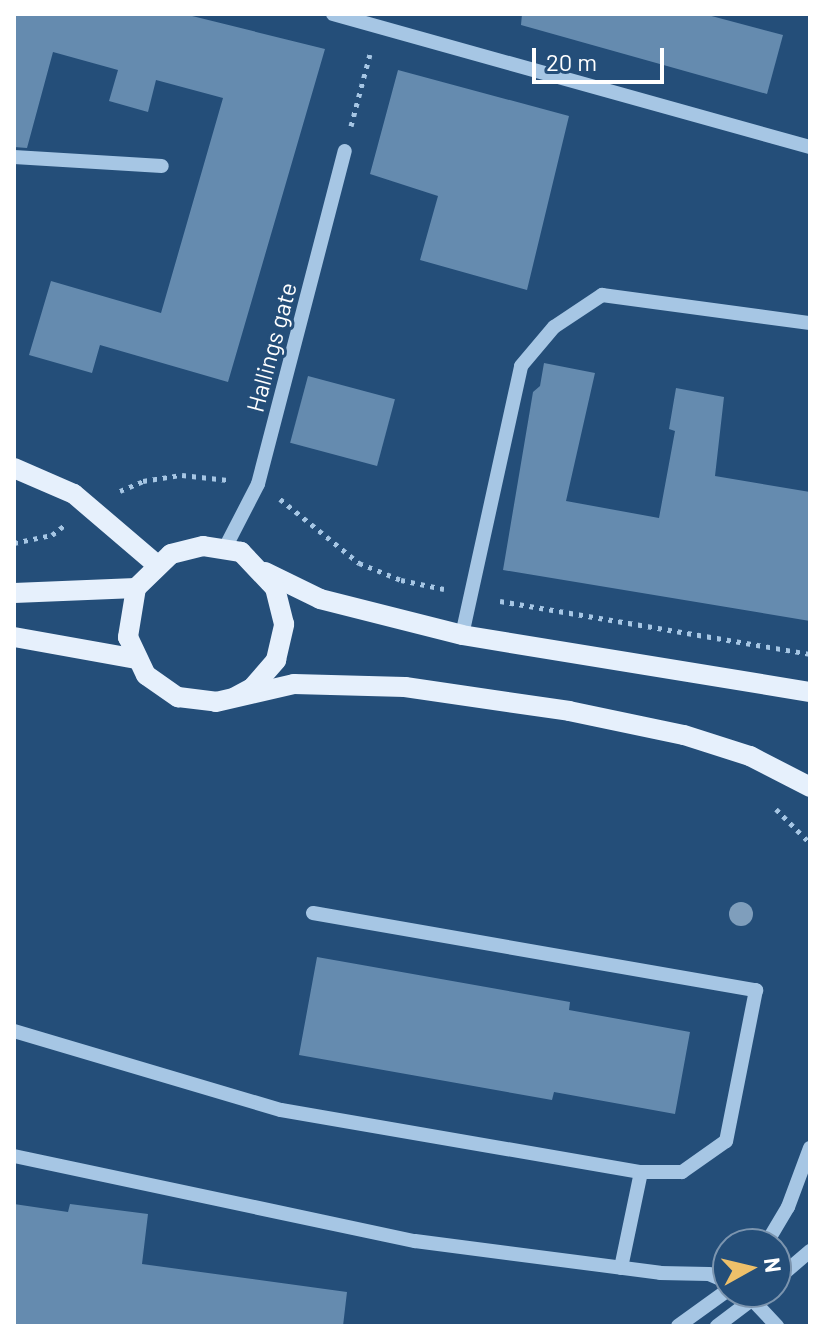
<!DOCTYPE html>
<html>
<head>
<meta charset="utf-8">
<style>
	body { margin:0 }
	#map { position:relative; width:824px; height:1340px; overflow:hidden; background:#244e79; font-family:Barlow,sans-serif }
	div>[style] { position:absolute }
	.building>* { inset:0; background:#658baf; transform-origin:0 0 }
	.path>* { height:5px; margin-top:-2.5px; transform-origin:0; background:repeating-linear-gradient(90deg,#a6c6e4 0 4px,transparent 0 10px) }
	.minor>* { height:14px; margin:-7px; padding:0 7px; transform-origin:7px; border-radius:7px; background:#a6c6e4 }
	.major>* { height:20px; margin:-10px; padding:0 10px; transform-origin:10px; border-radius:10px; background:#e6f0fc }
	.trees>* { width:24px; height:24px; margin:-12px; border-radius:50%; background:#7f9ebc }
	span { translate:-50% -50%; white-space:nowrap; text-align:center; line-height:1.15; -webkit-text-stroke:6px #244e79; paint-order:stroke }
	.street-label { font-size:24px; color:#fff }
	.frame { position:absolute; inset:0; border:16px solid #fff; pointer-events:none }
	.north { position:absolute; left:712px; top:1228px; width:80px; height:80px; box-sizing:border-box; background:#244e79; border:2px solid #7c95af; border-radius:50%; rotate:82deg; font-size:22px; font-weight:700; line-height:32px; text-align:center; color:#fff }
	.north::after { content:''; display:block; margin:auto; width:28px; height:36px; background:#eec06a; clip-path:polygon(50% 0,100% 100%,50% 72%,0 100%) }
	.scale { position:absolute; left:532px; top:48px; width:132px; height:36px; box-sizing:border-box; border:4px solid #fff; border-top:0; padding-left:10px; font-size:24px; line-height:28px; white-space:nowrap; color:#fff; -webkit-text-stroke:6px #244e79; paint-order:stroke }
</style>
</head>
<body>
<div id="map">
	<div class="building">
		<div style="clip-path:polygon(14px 14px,184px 14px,325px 49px,228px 382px,100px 345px,92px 373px,29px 355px,51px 281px,161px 313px,223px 98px,156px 80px,148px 112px,109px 101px,118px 70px,53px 52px,27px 148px,14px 147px)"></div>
		<div style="clip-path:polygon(522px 14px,704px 14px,783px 35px,767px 94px,521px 25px)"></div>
		<div style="clip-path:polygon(398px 70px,569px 116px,527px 290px,420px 260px,438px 196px,370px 174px)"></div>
		<div style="clip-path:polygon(544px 363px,595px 373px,566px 501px,659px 518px,675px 431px,669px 429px,676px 388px,724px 397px,715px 476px,810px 492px,810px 621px,503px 570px,533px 392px,540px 386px)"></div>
		<div style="left:308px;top:376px;width:90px;height:69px;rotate:15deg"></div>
		<div style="clip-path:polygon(317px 957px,570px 1002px,569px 1010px,690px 1032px,675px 1114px,554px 1092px,552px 1100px,299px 1055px)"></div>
		<div style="clip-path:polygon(14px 1204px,68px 1212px,70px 1204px,148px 1214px,142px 1264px,347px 1292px,343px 1326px,14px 1326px)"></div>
	</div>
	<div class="path">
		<div style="left:351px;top:126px;width:74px;rotate:-75.2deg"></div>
		<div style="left:120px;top:491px;width:25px;rotate:-23deg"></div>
		<div style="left:143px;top:481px;width:39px;rotate:-9deg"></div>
		<div style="left:182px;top:475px;width:46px;rotate:6.2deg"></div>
		<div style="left:280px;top:499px;width:102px;rotate:39deg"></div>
		<div style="left:359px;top:563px;width:45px;rotate:22deg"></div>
		<div style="left:401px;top:580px;width:44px;rotate:11.8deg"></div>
		<div style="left:14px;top:543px;width:39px;rotate:-12deg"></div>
		<div style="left:52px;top:535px;width:16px;rotate:-38deg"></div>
		<div style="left:500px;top:601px;width:314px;rotate:9.7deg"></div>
		<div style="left:776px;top:809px;width:48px;rotate:45deg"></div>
	</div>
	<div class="minor">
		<div style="left:333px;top:14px;width:495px;rotate:15.6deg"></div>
		<div style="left:14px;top:157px;width:148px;rotate:3.5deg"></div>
		<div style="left:225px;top:548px;width:72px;rotate:-62.7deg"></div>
		<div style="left:258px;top:484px;width:344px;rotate:-75.4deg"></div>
		<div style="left:462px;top:635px;width:275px;rotate:-77.6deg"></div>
		<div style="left:521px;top:366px;width:51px;rotate:-49.8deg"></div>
		<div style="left:554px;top:327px;width:58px;rotate:-33.7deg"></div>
		<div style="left:602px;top:295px;width:210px;rotate:7.7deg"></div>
		<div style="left:313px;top:913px;width:450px;rotate:9.9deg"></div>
		<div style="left:756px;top:990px;width:154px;rotate:101.2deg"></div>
		<div style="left:726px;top:1141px;width:54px;rotate:144.8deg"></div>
		<div style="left:682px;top:1172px;width:41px;rotate:180deg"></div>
		<div style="left:14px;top:1031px;width:278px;rotate:16.5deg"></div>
		<div style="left:281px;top:1110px;width:365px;rotate:9.8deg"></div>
		<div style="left:641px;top:1172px;width:98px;rotate:101.8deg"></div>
		<div style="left:14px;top:1156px;width:410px;rotate:12deg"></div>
		<div style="left:415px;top:1241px;width:247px;rotate:7.4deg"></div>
		<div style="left:660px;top:1273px;width:49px;rotate:1.2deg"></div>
		<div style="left:709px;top:1274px;width:21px;rotate:23deg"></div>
		<div style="left:766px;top:1244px;width:43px;rotate:-59.3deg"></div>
		<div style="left:788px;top:1207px;width:63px;rotate:-69.6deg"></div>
		<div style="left:776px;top:1280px;width:45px;rotate:-40.5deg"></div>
		<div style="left:745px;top:1292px;width:47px;rotate:46.7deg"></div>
		<div style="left:678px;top:1326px;width:62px;rotate:-35.8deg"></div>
		<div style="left:717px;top:1326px;width:56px;rotate:-37.1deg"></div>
	</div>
	<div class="major">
		<div style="left:14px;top:468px;width:65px;rotate:23.4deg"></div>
		<div style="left:74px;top:494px;width:108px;rotate:40.5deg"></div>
		<div style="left:265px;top:572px;width:61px;rotate:26.1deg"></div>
		<div style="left:320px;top:599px;width:146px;rotate:14.2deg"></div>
		<div style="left:462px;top:635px;width:353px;rotate:9.3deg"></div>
		<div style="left:14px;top:593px;width:122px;rotate:-2.3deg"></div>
		<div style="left:14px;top:637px;width:124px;rotate:10.2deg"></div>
		<div style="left:235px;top:697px;width:19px;rotate:-28deg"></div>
		<div style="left:252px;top:688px;width:37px;rotate:-49deg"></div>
		<div style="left:276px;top:660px;width:37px;rotate:-77deg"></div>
		<div style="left:284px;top:624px;width:37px;rotate:-104deg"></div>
		<div style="left:275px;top:588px;width:50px;rotate:-133.4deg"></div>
		<div style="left:241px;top:552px;width:38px;rotate:-171deg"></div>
		<div style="left:203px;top:546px;width:33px;rotate:166deg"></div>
		<div style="left:171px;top:554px;width:49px;rotate:135.8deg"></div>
		<div style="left:136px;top:588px;width:50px;rotate:99.3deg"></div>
		<div style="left:128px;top:637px;width:42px;rotate:64.7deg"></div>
		<div style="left:146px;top:675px;width:39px;rotate:35deg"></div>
		<div style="left:178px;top:697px;width:38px;rotate:7deg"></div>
		<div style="left:216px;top:702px;width:80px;rotate:-13deg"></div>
		<div style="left:294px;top:684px;width:111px;rotate:1.5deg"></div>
		<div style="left:405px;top:687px;width:166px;rotate:8.3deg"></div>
		<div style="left:569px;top:711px;width:117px;rotate:11.8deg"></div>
		<div style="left:684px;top:735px;width:69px;rotate:17.7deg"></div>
		<div style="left:750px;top:756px;width:68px;rotate:27.3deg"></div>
	</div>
	<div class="trees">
		<div style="left:741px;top:914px"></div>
	</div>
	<div class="street-label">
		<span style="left:271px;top:347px;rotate:-75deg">Hallings gate</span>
	</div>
	<div class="frame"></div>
	<div class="north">N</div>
	<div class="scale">20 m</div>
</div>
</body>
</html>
